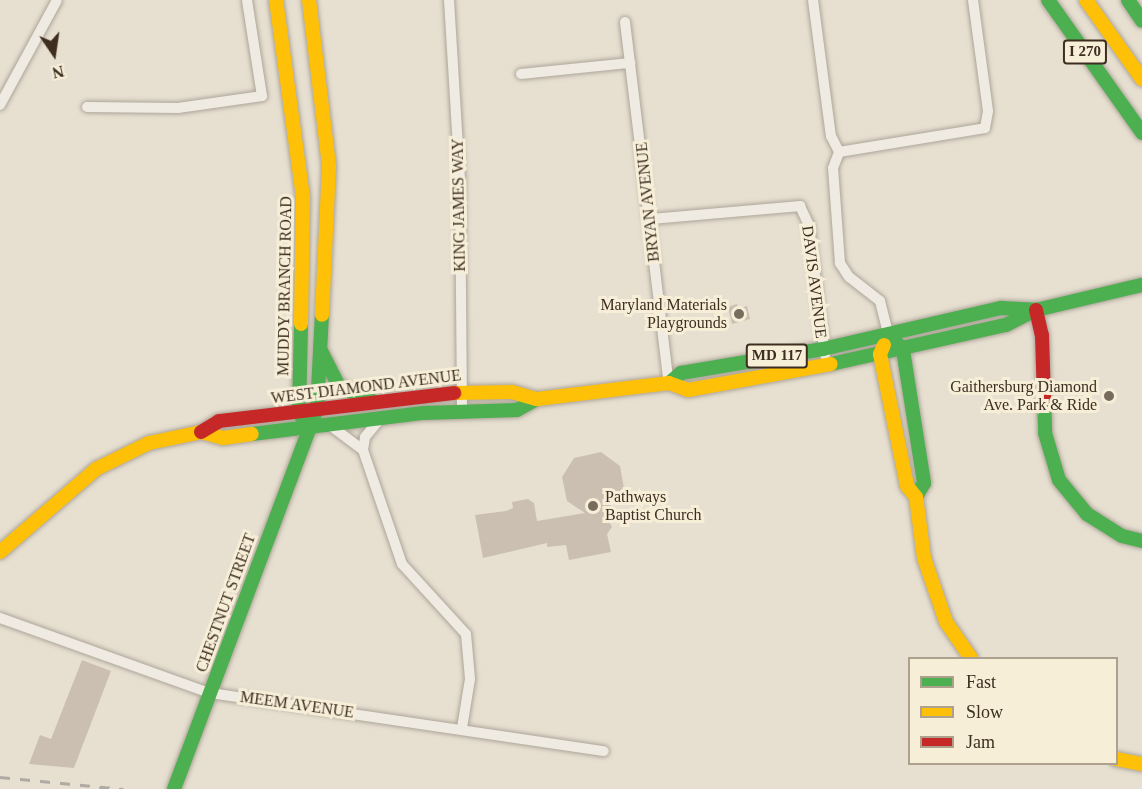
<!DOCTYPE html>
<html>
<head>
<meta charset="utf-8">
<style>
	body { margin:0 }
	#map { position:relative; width:1142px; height:789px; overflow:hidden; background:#e7e0d1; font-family:Georgia,serif }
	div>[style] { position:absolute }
	.building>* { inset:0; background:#cbbfb2 }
	.roads { filter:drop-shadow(0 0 2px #ada599) drop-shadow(0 0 2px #ada599) }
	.street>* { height:10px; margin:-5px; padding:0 5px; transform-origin:5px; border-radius:5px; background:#efebe3 }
	.fast>* { height:14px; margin:-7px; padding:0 7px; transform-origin:7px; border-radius:7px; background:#4caf50 }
	.slow>* { height:14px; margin:-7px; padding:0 7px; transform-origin:7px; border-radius:7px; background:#ffc107 }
	.jam>* { height:14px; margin:-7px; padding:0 7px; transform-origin:7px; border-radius:7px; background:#c62828 }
	.rail>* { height:3px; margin-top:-1.5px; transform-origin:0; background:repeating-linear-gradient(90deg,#afaaa2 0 10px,transparent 0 20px) }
	.dots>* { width:16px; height:16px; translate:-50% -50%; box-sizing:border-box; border:3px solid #f7eed8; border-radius:50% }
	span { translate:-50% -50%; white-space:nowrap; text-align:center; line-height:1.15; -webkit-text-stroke:6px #f7eed8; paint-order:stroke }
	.shield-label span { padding:2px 4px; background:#f7eed8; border:2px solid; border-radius:4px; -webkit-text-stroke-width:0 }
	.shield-label { font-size:15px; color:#3d2e20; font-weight:700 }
	.street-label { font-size:16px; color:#3d2e20 }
	.poi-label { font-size:16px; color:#3d2e20 }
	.right { translate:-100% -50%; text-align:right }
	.left { translate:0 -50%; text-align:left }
	.legend { position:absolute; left:908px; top:657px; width:210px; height:108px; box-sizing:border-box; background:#f7eed8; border:2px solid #ada18e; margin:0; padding:8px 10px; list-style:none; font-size:18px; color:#3d2e20 }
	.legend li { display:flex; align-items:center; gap:12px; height:30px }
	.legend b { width:30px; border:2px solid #ada18e }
	.north { position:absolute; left:24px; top:24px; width:60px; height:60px; -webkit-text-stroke:4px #f7eed8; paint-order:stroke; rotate:167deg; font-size:16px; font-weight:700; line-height:24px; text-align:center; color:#3d2e20 }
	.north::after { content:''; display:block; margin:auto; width:21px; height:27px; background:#3d2e20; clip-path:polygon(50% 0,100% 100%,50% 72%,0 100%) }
</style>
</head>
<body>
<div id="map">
	<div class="building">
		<div style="clip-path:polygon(737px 304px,738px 309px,747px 306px,750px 319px,732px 324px,728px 307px)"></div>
		<div style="clip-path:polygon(601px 452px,620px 466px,624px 488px,605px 513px,612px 527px,607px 534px,611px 552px,569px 560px,566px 545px,547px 547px,547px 543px,483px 558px,475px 515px,506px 511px,513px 508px,512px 502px,528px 499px,534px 503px,537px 521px,585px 513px,567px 501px,562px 477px,574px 458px)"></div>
		<div style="clip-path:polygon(82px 660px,111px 671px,74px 768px,29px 764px,40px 735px,51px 739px)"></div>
	</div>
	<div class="roads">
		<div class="street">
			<div style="left:449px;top:0;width:180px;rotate:86.5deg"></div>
			<div style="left:460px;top:180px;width:231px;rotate:89.5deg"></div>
			<div style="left:813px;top:0;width:137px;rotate:82.5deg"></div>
			<div style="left:831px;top:136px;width:18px;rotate:63deg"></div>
			<div style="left:625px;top:22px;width:364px;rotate:83.1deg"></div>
			<div style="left:521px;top:74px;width:110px;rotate:-5.8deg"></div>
			<div style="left:0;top:105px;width:119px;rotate:-61.5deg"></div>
			<div style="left:87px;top:107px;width:91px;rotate:0.6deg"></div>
			<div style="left:178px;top:108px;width:85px;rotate:-8.1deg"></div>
			<div style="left:262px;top:96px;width:97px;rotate:-98.9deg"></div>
			<div style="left:651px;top:219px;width:150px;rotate:-5deg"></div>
			<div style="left:800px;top:206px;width:21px;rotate:65deg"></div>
			<div style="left:809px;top:225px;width:131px;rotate:83deg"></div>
			<div style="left:888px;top:333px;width:33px;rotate:-104deg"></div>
			<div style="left:880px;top:301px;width:39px;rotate:-142deg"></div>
			<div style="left:849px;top:277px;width:17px;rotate:-123deg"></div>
			<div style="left:840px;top:263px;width:95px;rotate:-94.2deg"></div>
			<div style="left:833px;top:168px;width:17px;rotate:-69deg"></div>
			<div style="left:839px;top:152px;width:148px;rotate:-9.3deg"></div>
			<div style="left:985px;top:128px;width:17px;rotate:-80deg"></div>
			<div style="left:988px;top:111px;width:112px;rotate:-97.7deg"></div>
			<div style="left:331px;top:426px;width:40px;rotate:37deg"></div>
			<div style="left:363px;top:450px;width:120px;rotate:71.1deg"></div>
			<div style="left:402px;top:564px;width:95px;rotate:47.6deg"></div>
			<div style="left:466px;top:634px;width:45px;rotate:84.9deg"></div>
			<div style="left:470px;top:679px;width:50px;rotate:99.3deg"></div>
			<div style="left:363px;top:450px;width:13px;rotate:-81deg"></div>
			<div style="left:365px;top:437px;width:25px;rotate:-50deg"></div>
			<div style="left:0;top:618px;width:223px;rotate:19.7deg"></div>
			<div style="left:210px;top:693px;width:398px;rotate:8.4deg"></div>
		</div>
		<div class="fast">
			<div style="left:1048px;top:0;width:163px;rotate:54.7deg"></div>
			<div style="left:1128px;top:0;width:25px;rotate:56deg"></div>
			<div style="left:301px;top:324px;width:88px;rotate:91.3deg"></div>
			<div style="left:299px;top:412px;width:8px;rotate:60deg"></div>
			<div style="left:895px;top:341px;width:12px;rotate:48deg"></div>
			<div style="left:903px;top:350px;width:135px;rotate:81deg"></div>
			<div style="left:924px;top:483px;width:16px;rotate:120deg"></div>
			<div style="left:321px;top:351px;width:39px;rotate:63deg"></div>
			<div style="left:339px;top:386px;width:36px;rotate:24deg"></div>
			<div style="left:831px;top:364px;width:179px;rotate:-12.6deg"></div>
			<div style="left:1006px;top:325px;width:34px;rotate:-27deg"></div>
			<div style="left:1036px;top:310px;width:109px;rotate:-13.3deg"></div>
			<div style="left:669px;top:383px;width:16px;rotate:-40deg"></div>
			<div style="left:681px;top:373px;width:144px;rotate:-9.6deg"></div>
			<div style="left:823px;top:349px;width:183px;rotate:-13deg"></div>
			<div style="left:1001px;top:308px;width:34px;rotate:3deg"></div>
			<div style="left:1044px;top:398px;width:35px;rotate:88deg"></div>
			<div style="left:1045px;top:433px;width:49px;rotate:73.4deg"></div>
			<div style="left:1059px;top:480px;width:44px;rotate:50.5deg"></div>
			<div style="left:1087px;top:514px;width:41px;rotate:32.2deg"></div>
			<div style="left:1122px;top:536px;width:21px;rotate:14deg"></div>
			<div style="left:252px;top:434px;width:173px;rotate:-7deg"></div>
			<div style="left:424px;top:413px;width:93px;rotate:-1.8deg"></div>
			<div style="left:517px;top:410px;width:23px;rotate:-29deg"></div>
			<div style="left:174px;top:789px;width:406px;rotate:-69.4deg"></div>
			<div style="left:317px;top:409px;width:94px;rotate:-87deg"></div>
		</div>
		<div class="slow">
			<div style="left:276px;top:0;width:198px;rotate:82.2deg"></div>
			<div style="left:303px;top:196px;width:128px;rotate:90.9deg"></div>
			<div style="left:309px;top:0;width:167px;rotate:83.1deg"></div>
			<div style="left:329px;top:166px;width:149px;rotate:92.7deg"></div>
			<div style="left:1086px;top:0;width:97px;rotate:54.7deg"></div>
			<div style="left:884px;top:345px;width:10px;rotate:114deg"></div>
			<div style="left:880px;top:354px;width:135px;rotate:78.4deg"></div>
			<div style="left:907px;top:486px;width:14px;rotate:51deg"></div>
			<div style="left:916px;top:497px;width:62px;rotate:82.5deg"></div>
			<div style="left:924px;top:558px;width:68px;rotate:71deg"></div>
			<div style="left:946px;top:622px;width:44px;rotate:55.2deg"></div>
			<div style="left:454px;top:393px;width:58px;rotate:-1deg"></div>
			<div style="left:512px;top:392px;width:26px;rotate:16deg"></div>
			<div style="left:537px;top:399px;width:133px;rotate:-6.9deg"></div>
			<div style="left:669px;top:383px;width:20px;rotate:20deg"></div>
			<div style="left:688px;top:390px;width:145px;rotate:-10.3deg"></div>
			<div style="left:0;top:552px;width:127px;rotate:-40.8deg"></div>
			<div style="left:96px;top:469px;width:59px;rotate:-26.1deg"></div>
			<div style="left:149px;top:443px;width:53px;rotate:-11.9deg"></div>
			<div style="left:201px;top:432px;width:23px;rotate:15deg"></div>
			<div style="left:223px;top:438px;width:29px;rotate:-8deg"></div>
			<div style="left:1116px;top:759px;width:26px;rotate:11deg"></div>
		</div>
		<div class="jam">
			<div style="left:1036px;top:310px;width:26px;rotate:77deg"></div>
			<div style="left:1042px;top:335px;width:63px;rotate:88.2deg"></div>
			<div style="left:201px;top:432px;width:21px;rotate:-31deg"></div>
			<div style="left:219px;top:421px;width:237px;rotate:-6.8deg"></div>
		</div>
	</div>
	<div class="rail">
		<div style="left:0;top:777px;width:124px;rotate:5.6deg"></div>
	</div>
	<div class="dots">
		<div style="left:739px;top:314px;background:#786c5e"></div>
		<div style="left:1109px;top:396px;background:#786c5e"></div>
		<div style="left:593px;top:506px;background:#786c5e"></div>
	</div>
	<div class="shield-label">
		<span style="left:1085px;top:52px">I 270</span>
		<span style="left:777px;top:356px">MD 117</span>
	</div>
	<div class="street-label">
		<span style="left:648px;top:202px;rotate:-96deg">BRYAN AVENUE</span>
		<span style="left:459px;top:205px;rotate:-91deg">KING JAMES WAY</span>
		<span style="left:814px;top:282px;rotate:83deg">DAVIS AVENUE</span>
		<span style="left:285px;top:286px;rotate:-89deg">MUDDY BRANCH ROAD</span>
		<span style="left:366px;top:387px;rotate:-7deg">WEST DIAMOND AVENUE</span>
		<span style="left:226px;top:603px;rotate:-70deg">CHESTNUT STREET</span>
		<span style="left:297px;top:705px;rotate:8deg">MEEM AVENUE</span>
	</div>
	<div class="poi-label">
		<span class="right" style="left:727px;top:314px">Maryland Materials<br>Playgrounds</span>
		<span class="right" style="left:1097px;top:396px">Gaithersburg Diamond<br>Ave. Park &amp; Ride</span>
		<span class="left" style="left:605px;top:506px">Pathways<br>Baptist Church</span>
	</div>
	<ul class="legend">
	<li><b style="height:8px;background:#4caf50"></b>Fast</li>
	<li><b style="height:8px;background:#ffc107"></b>Slow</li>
	<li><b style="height:8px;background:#c62828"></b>Jam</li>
	</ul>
	<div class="north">N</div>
</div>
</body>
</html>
